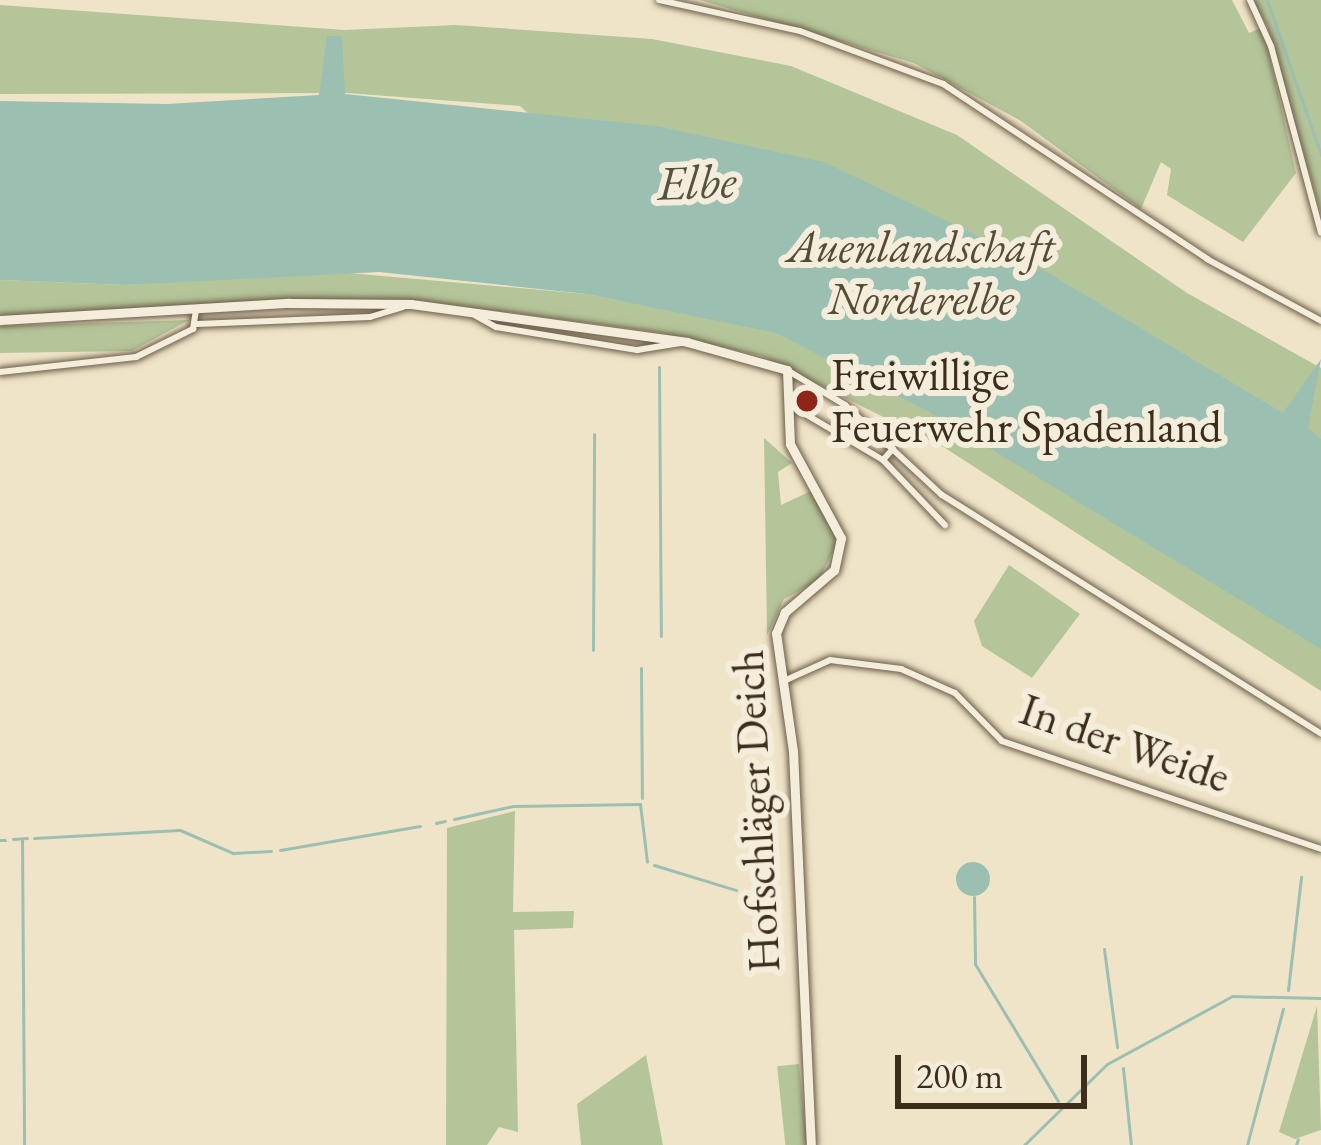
<!DOCTYPE html>
<html>
<head>
<meta charset="utf-8">
<style>
	body { margin:0 }
	#map { position:relative; width:1321px; height:1145px; overflow:hidden; background:#f0e4c8; font-family:"EB Garamond",serif }
	div>[style] { position:absolute }
	.green>* { inset:0; background:#b5c59a; transform-origin:0 0 }
	.water>* { inset:0; background:#9bbfb1 }
	.round { border-radius:50% }
	.stream>* { height:3px; margin:-1.5px; padding:0 1.5px; transform-origin:1.5px; border-radius:1.5px; background:#9bbfb1 }
	.roads { filter:drop-shadow(0 0 3px #6a5c47) drop-shadow(0 0 3px #6a5c47) }
	.street>* { height:6px; margin:-3px; padding:0 3px; transform-origin:3px; border-radius:3px; background:#f5eddb }
	.secondary>* { height:9px; margin:-4.5px; padding:0 4.5px; transform-origin:4.5px; border-radius:4.5px; background:#f5eddb }
	.dots>* { width:33px; height:33px; translate:-50% -50%; box-sizing:border-box; border:6px solid #f5eddb; border-radius:50% }
	span { translate:-50% -50%; white-space:nowrap; text-align:center; line-height:1.15; -webkit-text-stroke:12px #f5eddb; paint-order:stroke }
	.park-label { font-size:45px; color:#554c35; font-style:italic }
	.poi-label { font-size:45px; color:#3d2e1c }
	.left { translate:0 -50%; text-align:left }
	.street-label { font-size:45px; color:#3d2e1c }
	.water-label { font-size:48px; color:#545241; font-style:italic }
	.scale { position:absolute; left:895px; top:1055px; width:192px; height:54px; box-sizing:border-box; border:6px solid #3d2e1c; border-top:0; padding-left:15px; font-size:36px; line-height:42px; white-space:nowrap; color:#3d2e1c; -webkit-text-stroke:9px #f5eddb; paint-order:stroke }
</style>
</head>
<body>
<div id="map">
	<div class="green">
		<div style="clip-path:polygon(700px 0,1232px 0,1249px 33px,1263px 27px,1296px 173px,1243px 242px,1167px 195px,1171px 169px,1161px 162px,1141px 209px,1021px 121px,914px 63px)"></div>
		<div style="clip-path:polygon(1252px 0,1321px 0,1321px 214px,1267px 26px)"></div>
		<div style="clip-path:polygon(0 5px,344px 30px,456px 25px,652px 39px,791px 66px,957px 135px,1187px 293px,1321px 368px,1321px 691px,945px 448px,762px 356px,657px 332px,407px 299px,0 317px,0 280px,126px 285px,326px 271px,587px 294px,761px 328px,520px 106px,347px 93px,0 94px)"></div>
		<div style="clip-path:polygon(189px 320px,132px 351px,0 353px,0 326px)"></div>
		<div style="clip-path:polygon(764px 438px,792px 463px,778px 472px,781px 505px,811px 491px,835px 523px,835px 548px,818px 581px,784px 599px,767px 635px)"></div>
		<div style="clip-path:polygon(1009px 565px,1080px 614px,1032px 678px,982px 646px,974px 621px)"></div>
		<div style="clip-path:polygon(515px 811px,513px 912px,574px 911px,573px 928px,514px 930px,518px 1132px,499px 1127px,487px 1145px,446px 1145px,447px 828px)"></div>
		<div style="clip-path:polygon(1317px 1006px,1321px 1130px,1295px 1139px,1279px 1132px)"></div>
		<div style="clip-path:polygon(646px 1055px,663px 1145px,581px 1145px,577px 1104px)"></div>
		<div style="left:799px;top:1064px;width:81px;height:22px;rotate:84deg"></div>
	</div>
	<div class="water">
		<div style="clip-path:polygon(327px 36px,342px 36px,345px 94px,656px 126px,824px 162px,1018px 255px,1283px 413px,1321px 359px,1308px 428px,1321px 439px,1321px 649px,933px 414px,776px 333px,587px 294px,379px 272px,126px 285px,0 280px,0 101px,166px 104px,319px 95px)"></div>
		<div class="round" style="left:956px;top:862px;width:34px;height:34px"></div>
	</div>
	<div class="stream">
		<div style="left:1267px;top:0;width:164px;rotate:70.8deg"></div>
		<div style="left:659px;top:367px;width:269px;rotate:89.6deg"></div>
		<div style="left:593px;top:650px;width:216px;rotate:-89.7deg"></div>
		<div style="left:641px;top:668px;width:130px;rotate:89.6deg"></div>
		<div style="left:454px;top:819px;width:60px;rotate:-12.4deg"></div>
		<div style="left:513px;top:806px;width:127px;rotate:-0.9deg"></div>
		<div style="left:640px;top:804px;width:58px;rotate:83.1deg"></div>
		<div style="left:436px;top:823px;width:9px;rotate:-13deg"></div>
		<div style="left:34px;top:838px;width:146px;rotate:-3.1deg"></div>
		<div style="left:180px;top:830px;width:58px;rotate:23.5deg"></div>
		<div style="left:233px;top:853px;width:38px;rotate:-3deg"></div>
		<div style="left:13px;top:839px;width:14px;rotate:-4deg"></div>
		<div style="left:22px;top:839px;width:306px;rotate:89.6deg"></div>
		<div style="left:0;top:840px;width:5px"></div>
		<div style="left:280px;top:850px;width:142px;rotate:-9.7deg"></div>
		<div style="left:654px;top:865px;width:86px;rotate:17deg"></div>
		<div style="left:974px;top:897px;width:67px;rotate:89.1deg"></div>
		<div style="left:975px;top:964px;width:160px;rotate:58.8deg"></div>
		<div style="left:1104px;top:949px;width:99px;rotate:82.4deg"></div>
		<div style="left:1288px;top:990px;width:114px;rotate:-83.4deg"></div>
		<div style="left:1123px;top:1068px;width:77px;rotate:84.1deg"></div>
		<div style="left:1024px;top:1145px;width:116px;rotate:-44.3deg"></div>
		<div style="left:1107px;top:1064px;width:142px;rotate:-28.5deg"></div>
		<div style="left:1232px;top:996px;width:89px;rotate:1.3deg"></div>
		<div style="left:1247px;top:1145px;width:141px;rotate:-75.2deg"></div>
		<div style="left:1296px;top:1145px;width:6px;rotate:-72deg"></div>
	</div>
	<div class="roads">
		<div class="street">
			<div style="left:659px;top:0;width:144px;rotate:12.4deg"></div>
			<div style="left:800px;top:31px;width:153px;rotate:20.3deg"></div>
			<div style="left:943px;top:84px;width:317px;rotate:33.5deg"></div>
			<div style="left:1207px;top:259px;width:130px;rotate:28.5deg"></div>
			<div style="left:1250px;top:0;width:51px;rotate:65.5deg"></div>
			<div style="left:1271px;top:46px;width:193px;rotate:75deg"></div>
			<div style="left:476px;top:316px;width:23px;rotate:29deg"></div>
			<div style="left:496px;top:327px;width:143px;rotate:9.3deg"></div>
			<div style="left:637px;top:350px;width:44px;rotate:-9.2deg"></div>
			<div style="left:197px;top:324px;width:173px;rotate:-2.3deg"></div>
			<div style="left:370px;top:317px;width:34px;rotate:-17deg"></div>
			<div style="left:787px;top:370px;width:68px;rotate:31.1deg"></div>
			<div style="left:845px;top:405px;width:132px;rotate:42.9deg"></div>
			<div style="left:942px;top:495px;width:448px;rotate:32.2deg"></div>
			<div style="left:0;top:372px;width:137px;rotate:-6.3deg"></div>
			<div style="left:136px;top:357px;width:64px;rotate:-26.2deg"></div>
			<div style="left:193px;top:329px;width:18px;rotate:-81deg"></div>
			<div style="left:790px;top:405px;width:108px;rotate:30.6deg"></div>
			<div style="left:883px;top:460px;width:15px;rotate:-48deg"></div>
			<div style="left:883px;top:460px;width:90px;rotate:46.4deg"></div>
			<div style="left:786px;top:680px;width:48px;rotate:-24.4deg"></div>
			<div style="left:830px;top:660px;width:72px;rotate:7.2deg"></div>
			<div style="left:901px;top:669px;width:59px;rotate:24deg"></div>
			<div style="left:955px;top:693px;width:67px;rotate:45.6deg"></div>
			<div style="left:1002px;top:741px;width:337px;rotate:18.7deg"></div>
		</div>
		<div class="secondary">
			<div style="left:0;top:320px;width:290px;rotate:-3.4deg"></div>
			<div style="left:290px;top:303px;width:121px;rotate:0.5deg"></div>
			<div style="left:411px;top:304px;width:279px;rotate:7.8deg"></div>
			<div style="left:687px;top:342px;width:104px;rotate:15.6deg"></div>
			<div style="left:787px;top:370px;width:74px;rotate:87.7deg"></div>
			<div style="left:790px;top:444px;width:107px;rotate:61.5deg"></div>
			<div style="left:841px;top:538px;width:33px;rotate:102deg"></div>
			<div style="left:834px;top:570px;width:65px;rotate:139.4deg"></div>
			<div style="left:785px;top:612px;width:23px;rotate:113deg"></div>
			<div style="left:776px;top:633px;width:119px;rotate:81.8deg"></div>
			<div style="left:793px;top:751px;width:394px;rotate:87.4deg"></div>
		</div>
	</div>
	<div class="dots">
		<div style="left:807px;top:401px;background:#8f2418"></div>
	</div>
	<div class="park-label">
		<span style="left:921px;top:273px">Auenlandschaft<br>Norderelbe</span>
	</div>
	<div class="poi-label">
		<span class="left" style="left:831px;top:401px">Freiwillige<br>Feuerwehr Spadenland</span>
	</div>
	<div class="street-label">
		<span style="left:1125px;top:743px;rotate:19deg">In der Weide</span>
		<span style="left:756px;top:811px;rotate:-93deg">Hofschläger Deich</span>
	</div>
	<div class="water-label">
		<span style="left:697px;top:182px;rotate:-2deg">Elbe</span>
	</div>
	<div class="scale">200 m</div>
</div>
</body>
</html>
